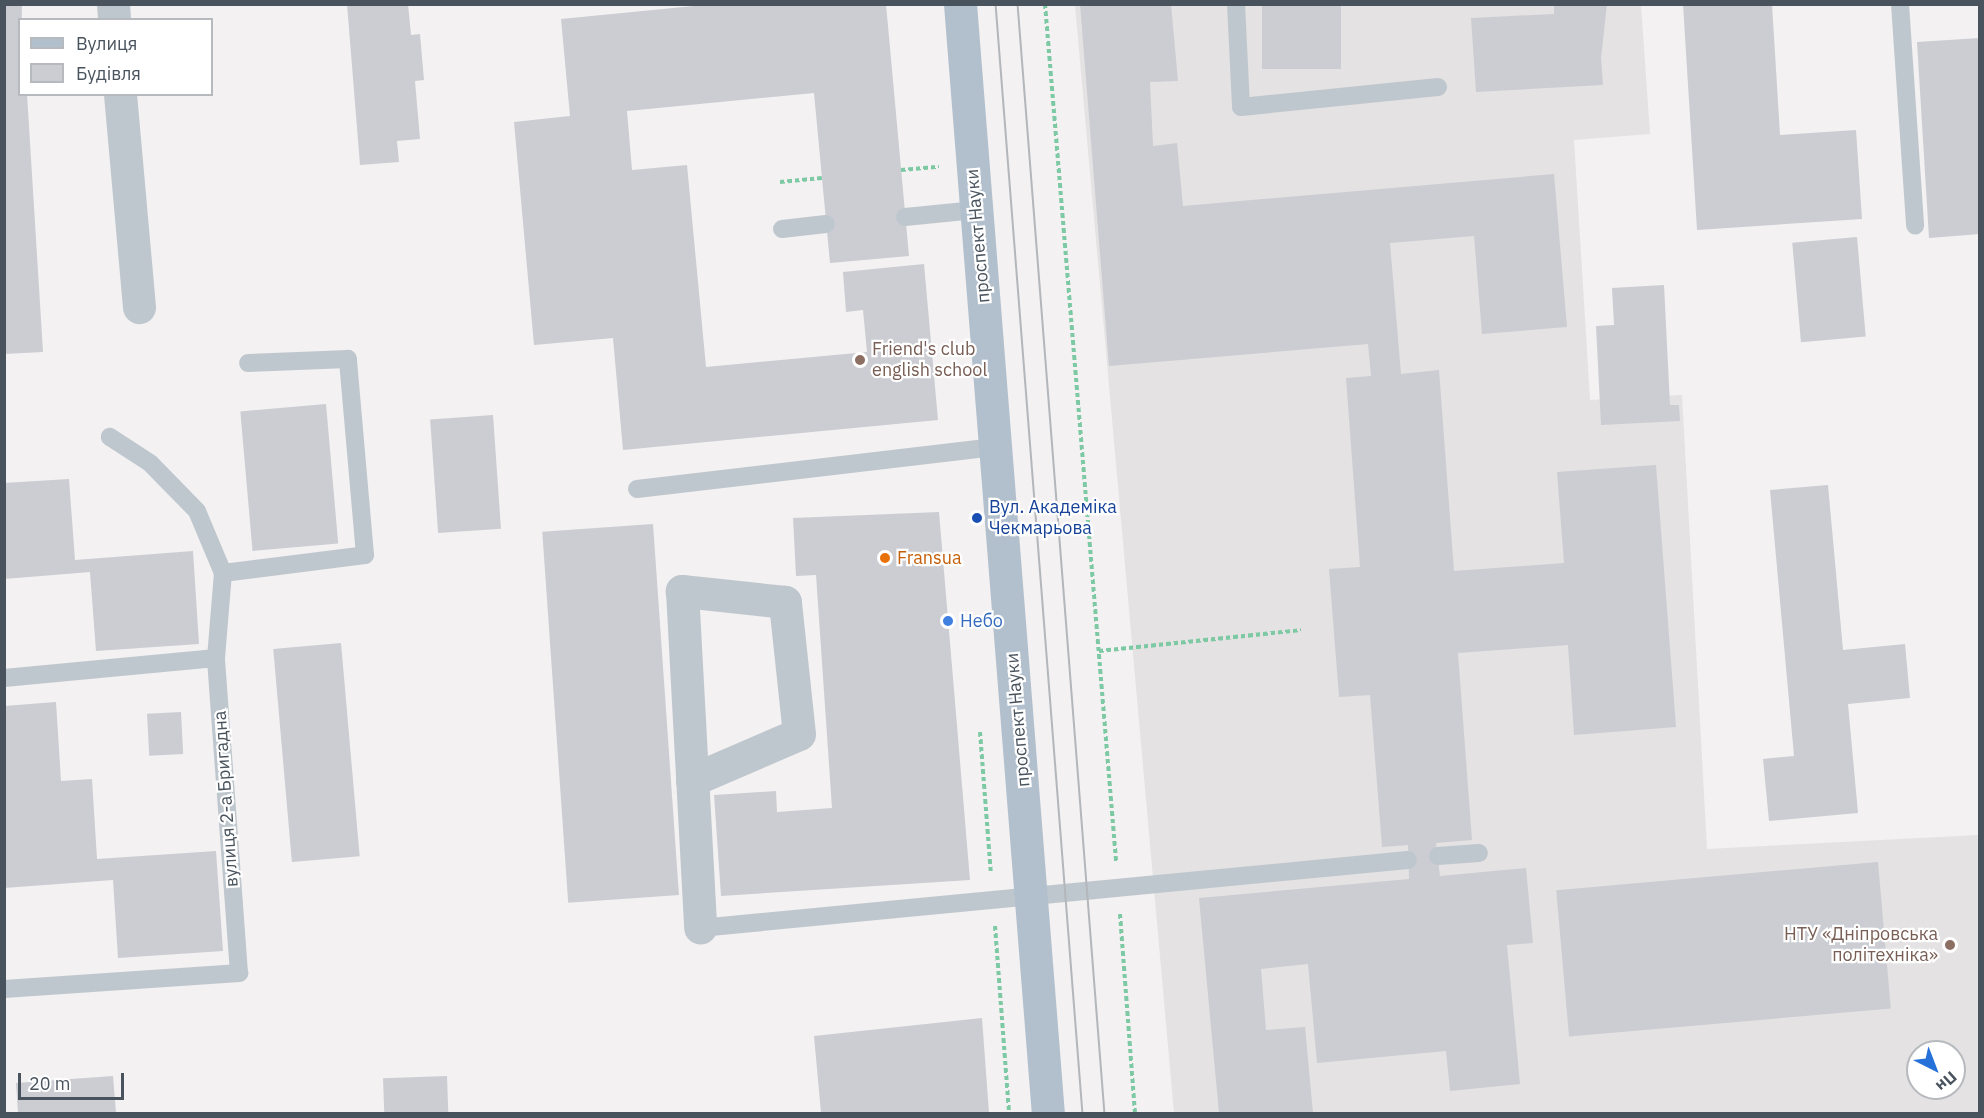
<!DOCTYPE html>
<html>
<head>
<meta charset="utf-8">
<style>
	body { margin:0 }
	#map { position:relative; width:1984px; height:1118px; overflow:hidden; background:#f3f1f1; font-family:"IBM Plex Sans",sans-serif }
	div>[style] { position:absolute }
	.education>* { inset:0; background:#e4e2e2 }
	.building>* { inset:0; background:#cbcdd3; transform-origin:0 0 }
	.path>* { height:4px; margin-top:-2px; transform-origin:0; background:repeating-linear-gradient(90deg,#7cc9a4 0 4.5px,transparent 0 7.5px) }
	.service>* { height:18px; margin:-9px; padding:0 9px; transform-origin:9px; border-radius:9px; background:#bfc7ce }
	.minor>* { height:33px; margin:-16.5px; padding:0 16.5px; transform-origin:16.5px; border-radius:16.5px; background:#bfc7ce }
	.primary>* { height:33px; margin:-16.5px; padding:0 16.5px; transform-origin:16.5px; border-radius:16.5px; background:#b2bfcd }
	.tram>* { height:1.5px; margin:-0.75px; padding:0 0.75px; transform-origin:0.75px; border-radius:0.75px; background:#b3b6ba }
	.dots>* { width:16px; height:16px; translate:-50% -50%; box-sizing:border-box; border:3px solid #fff; border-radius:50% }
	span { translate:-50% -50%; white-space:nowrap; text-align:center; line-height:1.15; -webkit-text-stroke:4.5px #fff; paint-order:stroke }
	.street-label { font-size:18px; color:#49535d }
	.education-label { font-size:18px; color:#785e54 }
	.left { translate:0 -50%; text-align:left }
	.right { translate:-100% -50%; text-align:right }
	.transit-label { font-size:18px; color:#164399 }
	.food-label { font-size:18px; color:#c56008 }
	.shop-label { font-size:18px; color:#366cbe }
	.frame { position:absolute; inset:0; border:6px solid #49535d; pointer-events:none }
	.legend { position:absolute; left:18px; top:18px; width:195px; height:78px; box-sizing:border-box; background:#fff; border:2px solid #b6babe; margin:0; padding:8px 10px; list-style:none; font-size:18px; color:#49535d }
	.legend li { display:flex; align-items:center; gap:12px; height:30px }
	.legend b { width:30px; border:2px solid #b6babe }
	.north { position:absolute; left:1906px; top:1040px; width:60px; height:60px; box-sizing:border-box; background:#fff; border:2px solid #b6babe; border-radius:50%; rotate:138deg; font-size:16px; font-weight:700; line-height:24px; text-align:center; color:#49535d }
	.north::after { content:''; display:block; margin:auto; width:21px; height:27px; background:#2571d9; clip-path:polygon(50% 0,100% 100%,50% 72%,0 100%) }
	.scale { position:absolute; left:18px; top:1073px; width:106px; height:27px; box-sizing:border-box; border:3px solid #49535d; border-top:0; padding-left:8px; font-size:18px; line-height:21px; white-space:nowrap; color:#49535d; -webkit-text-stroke:4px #fff; paint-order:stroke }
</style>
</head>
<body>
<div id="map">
	<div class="education">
		<div style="clip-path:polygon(evenodd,1075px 5px,1641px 5px,1650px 134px,1574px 140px,1590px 400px,1682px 395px,1707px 849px,1979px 835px,1979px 1113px,1174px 1113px,1075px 5px,1918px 1052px,1954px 1052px,1954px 1088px,1918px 1088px,1918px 1052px)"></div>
	</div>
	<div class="building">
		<div style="clip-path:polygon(4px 4px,22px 4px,20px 94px,27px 94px,43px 352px,4px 354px)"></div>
		<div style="clip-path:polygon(347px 4px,408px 4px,411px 35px,420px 34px,424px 80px,415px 81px,420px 139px,397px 141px,399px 162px,360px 165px)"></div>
		<div style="clip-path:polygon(714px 4px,886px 4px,909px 256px,830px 263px,814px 93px,627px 111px,632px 170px,687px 165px,706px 367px,867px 352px,863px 310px,846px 312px,843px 272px,924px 264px,938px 420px,623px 450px,613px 338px,534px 345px,514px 122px,570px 116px,561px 19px)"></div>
		<div style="clip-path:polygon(1080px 4px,1171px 4px,1178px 81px,1150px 82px,1153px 146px,1177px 143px,1183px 206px,1554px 174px,1567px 327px,1482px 334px,1474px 236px,1390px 243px,1401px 374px,1439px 370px,1454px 571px,1564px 563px,1557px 472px,1656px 465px,1676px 727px,1574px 735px,1568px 645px,1458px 653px,1472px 840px,1436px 843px,1440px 876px,1526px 868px,1533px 943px,1507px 945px,1520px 1084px,1450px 1091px,1446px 1051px,1317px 1063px,1308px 964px,1261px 969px,1266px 1030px,1305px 1027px,1313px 1113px,1219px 1113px,1199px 898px,1409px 879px,1408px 845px,1382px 847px,1370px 695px,1339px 697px,1329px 569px,1360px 567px,1346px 378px,1371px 376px,1368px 344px,1109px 366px)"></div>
		<div style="left:1262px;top:4px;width:79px;height:65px"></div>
		<div style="clip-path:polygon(1554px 4px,1607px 4px,1601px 58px,1603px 85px,1476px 92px,1471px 18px,1554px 14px)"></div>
		<div style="clip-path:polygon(1683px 4px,1772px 4px,1780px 135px,1856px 130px,1862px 219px,1697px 230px)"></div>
		<div style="clip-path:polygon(1980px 38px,1980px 234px,1929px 238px,1917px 42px)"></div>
		<div style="left:1857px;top:237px;width:100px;height:65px;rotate:85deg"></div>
		<div style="clip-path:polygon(1664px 285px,1670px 405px,1679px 405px,1680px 421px,1601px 425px,1596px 326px,1614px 325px,1612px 288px)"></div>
		<div style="left:326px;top:404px;width:140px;height:86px;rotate:85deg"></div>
		<div style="left:493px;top:415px;width:114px;height:63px;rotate:86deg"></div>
		<div style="clip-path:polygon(69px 479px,75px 560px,193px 551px,199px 644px,96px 651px,90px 572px,4px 579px,4px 483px)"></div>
		<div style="clip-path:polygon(1828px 485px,1843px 650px,1905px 644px,1910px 698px,1848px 704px,1858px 813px,1769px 821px,1763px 759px,1794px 756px,1770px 490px)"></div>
		<div style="clip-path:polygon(939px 512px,970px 880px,721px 896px,714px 795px,776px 791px,777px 812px,832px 808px,816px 575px,796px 576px,793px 518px)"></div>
		<div style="left:653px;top:524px;width:372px;height:111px;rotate:86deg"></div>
		<div style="left:341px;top:643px;width:214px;height:68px;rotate:85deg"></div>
		<div style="clip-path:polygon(56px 702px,61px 781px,92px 779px,97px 859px,216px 851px,223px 951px,118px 958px,113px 880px,4px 888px,4px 706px)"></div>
		<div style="left:181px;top:712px;width:42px;height:34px;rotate:87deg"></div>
		<div style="left:1878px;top:862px;width:147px;height:323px;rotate:85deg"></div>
		<div style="clip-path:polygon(982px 1018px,989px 1113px,821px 1113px,814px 1036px)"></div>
		<div style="clip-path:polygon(113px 1076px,116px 1113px,18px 1113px,16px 1083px)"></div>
		<div style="left:447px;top:1076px;width:37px;height:64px;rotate:88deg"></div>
	</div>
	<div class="path">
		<div style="left:1045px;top:4px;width:860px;rotate:85.26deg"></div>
		<div style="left:901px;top:170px;width:38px;rotate:-5deg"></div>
		<div style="left:780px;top:182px;width:42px;rotate:-5.4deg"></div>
		<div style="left:1099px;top:651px;width:203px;rotate:-5.9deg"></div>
		<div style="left:980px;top:732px;width:142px;rotate:85.6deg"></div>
		<div style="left:1120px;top:914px;width:201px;rotate:85.7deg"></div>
		<div style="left:995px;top:926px;width:189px;rotate:85.7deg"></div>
	</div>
	<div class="service">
		<div style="left:1236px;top:4px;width:103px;rotate:87.2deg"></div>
		<div style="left:1241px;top:107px;width:198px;rotate:-5.8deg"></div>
		<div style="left:1900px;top:4px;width:222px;rotate:86.1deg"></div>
		<div style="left:905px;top:217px;width:71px;rotate:-5.6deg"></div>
		<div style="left:782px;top:229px;width:44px;rotate:-6.5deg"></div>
		<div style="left:637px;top:489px;width:360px;rotate:-6.7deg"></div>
		<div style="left:223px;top:573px;width:143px;rotate:-7.2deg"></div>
		<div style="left:365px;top:555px;width:197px;rotate:-95deg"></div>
		<div style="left:348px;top:359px;width:100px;rotate:177.7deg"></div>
		<div style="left:4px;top:678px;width:213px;rotate:-5.4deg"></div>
		<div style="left:1438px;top:856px;width:41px;rotate:-4.2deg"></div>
		<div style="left:700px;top:928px;width:711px;rotate:-5.49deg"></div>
		<div style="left:4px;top:989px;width:236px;rotate:-3.9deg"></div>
		<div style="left:239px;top:973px;width:316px;rotate:-94.2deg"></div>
		<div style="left:216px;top:658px;width:85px;rotate:-85.3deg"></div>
		<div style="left:223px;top:573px;width:67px;rotate:-112.8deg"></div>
		<div style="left:197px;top:511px;width:67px;rotate:-134.4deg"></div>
		<div style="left:150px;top:463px;width:48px;rotate:-147deg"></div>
	</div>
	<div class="minor">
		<div style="left:113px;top:4px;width:16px;rotate:86deg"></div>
		<div style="left:120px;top:94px;width:214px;rotate:84.9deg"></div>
		<div style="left:692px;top:780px;width:116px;rotate:-23.3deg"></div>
		<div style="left:799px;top:734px;width:133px;rotate:-96.1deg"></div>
		<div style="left:785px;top:602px;width:104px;rotate:-173.9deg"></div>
		<div style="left:682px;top:591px;width:337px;rotate:86.9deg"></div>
	</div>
	<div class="primary">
		<div style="left:960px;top:4px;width:1113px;rotate:85.47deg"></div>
	</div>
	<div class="tram">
		<div style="left:996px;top:4px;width:1113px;rotate:85.52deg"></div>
		<div style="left:1018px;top:4px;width:1113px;rotate:85.52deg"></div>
	</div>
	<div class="dots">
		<div style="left:860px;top:360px;background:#8d6e63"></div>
		<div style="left:977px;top:518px;background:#1a4fb4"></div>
		<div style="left:885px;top:558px;background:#e8710a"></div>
		<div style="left:948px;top:621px;background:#3f7fe0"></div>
		<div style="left:1950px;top:945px;background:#8d6e63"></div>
	</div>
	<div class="street-label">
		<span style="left:978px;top:236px;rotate:-95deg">проспект Науки</span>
		<span style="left:1018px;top:720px;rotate:-95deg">проспект Науки</span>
		<span style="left:226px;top:799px;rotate:-94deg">вулиця 2-а Бригадна</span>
	</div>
	<div class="education-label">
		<span class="left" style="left:872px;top:360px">Friend's club<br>english school</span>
		<span class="right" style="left:1938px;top:945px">НТУ «Дніпровська<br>політехніка»</span>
	</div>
	<div class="transit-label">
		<span class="left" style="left:989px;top:518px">Вул. Академіка<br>Чекмарьова</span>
	</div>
	<div class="food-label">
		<span class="left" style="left:897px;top:558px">Fransua</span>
	</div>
	<div class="shop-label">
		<span class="left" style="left:960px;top:621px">Небо</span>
	</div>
	<div class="frame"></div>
	<ul class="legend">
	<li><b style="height:8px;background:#b2bfcd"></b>Вулиця</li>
	<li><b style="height:16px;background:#cbcdd3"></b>Будівля</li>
	</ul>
	<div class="north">Пн</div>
	<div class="scale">20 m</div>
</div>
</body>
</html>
